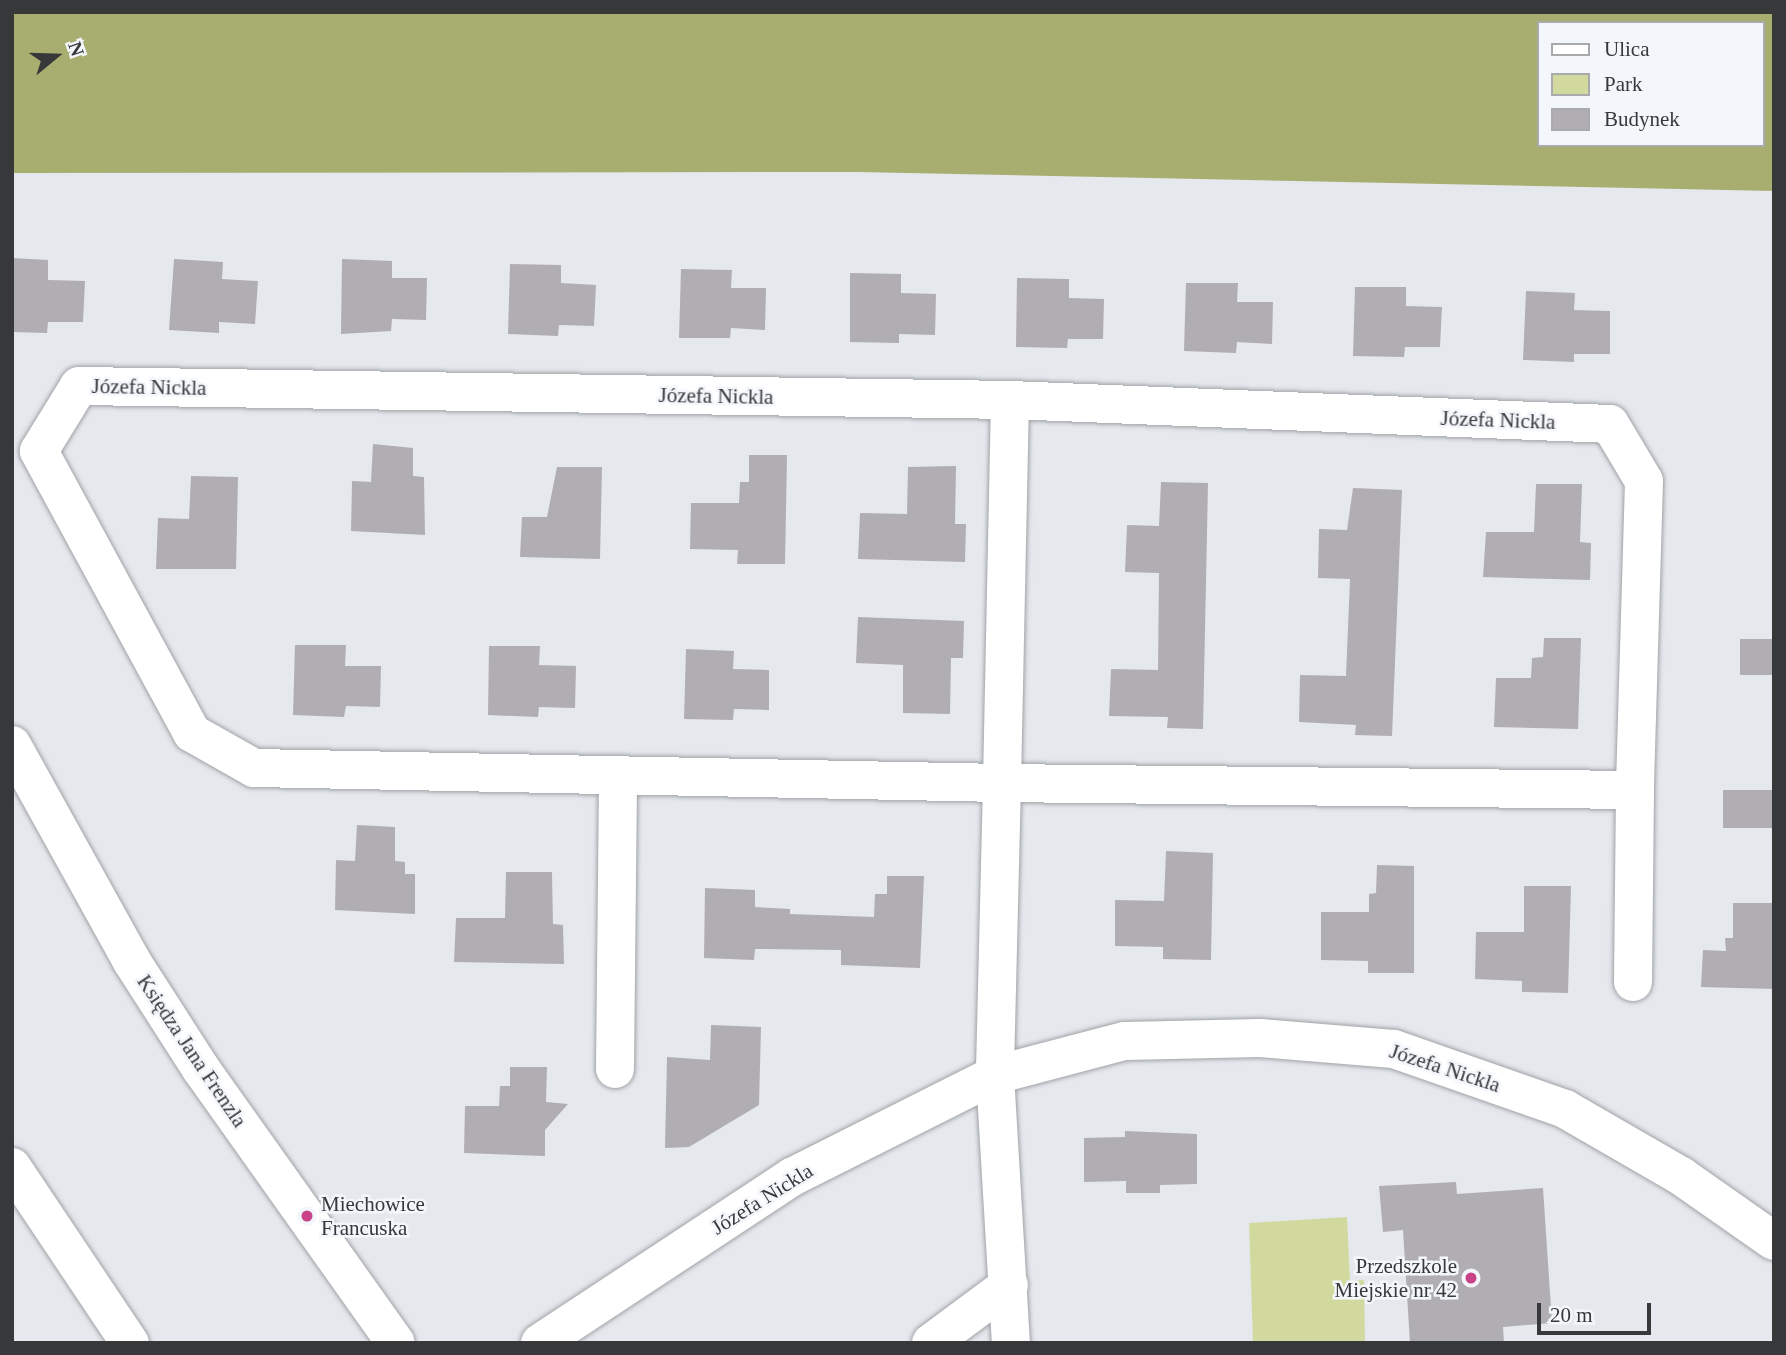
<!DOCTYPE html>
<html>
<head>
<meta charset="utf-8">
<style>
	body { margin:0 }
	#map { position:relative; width:1786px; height:1355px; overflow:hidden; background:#e5e8ed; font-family:Georgia,serif }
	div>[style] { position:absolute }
	.green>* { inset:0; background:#d2d99e }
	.forest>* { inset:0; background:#a8ae6f }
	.building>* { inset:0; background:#b0aeb2; transform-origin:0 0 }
	.roads { filter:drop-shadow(0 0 2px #a0a3a7) drop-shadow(0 0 2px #a0a3a7) }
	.minor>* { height:38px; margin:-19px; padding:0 19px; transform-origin:19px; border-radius:19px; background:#fff }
	.major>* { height:38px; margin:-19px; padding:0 19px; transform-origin:19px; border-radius:19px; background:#fff }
	.dots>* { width:19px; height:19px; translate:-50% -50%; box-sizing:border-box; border:4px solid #f3f6fa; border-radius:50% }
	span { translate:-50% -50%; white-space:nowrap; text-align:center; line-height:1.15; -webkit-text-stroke:5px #f3f6fa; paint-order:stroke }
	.street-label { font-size:21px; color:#37383a }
	.poi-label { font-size:21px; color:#37383a }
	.left { translate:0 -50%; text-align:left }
	.right { translate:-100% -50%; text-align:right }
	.frame { position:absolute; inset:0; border:14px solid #37383a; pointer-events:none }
	.legend { position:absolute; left:1537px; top:21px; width:228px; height:126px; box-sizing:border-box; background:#f3f6fa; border:2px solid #a8aaad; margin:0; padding:9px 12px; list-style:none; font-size:21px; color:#37383a }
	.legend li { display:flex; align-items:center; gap:14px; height:35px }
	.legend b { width:35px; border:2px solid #a8aaad }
	.north { position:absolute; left:21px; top:21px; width:70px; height:70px; -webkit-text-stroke:5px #f3f6fa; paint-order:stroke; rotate:71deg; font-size:19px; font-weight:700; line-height:28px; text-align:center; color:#37383a }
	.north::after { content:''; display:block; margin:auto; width:24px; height:32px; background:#37383a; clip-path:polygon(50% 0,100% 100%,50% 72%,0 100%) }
	.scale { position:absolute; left:1537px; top:1303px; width:114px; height:32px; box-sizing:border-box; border:4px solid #37383a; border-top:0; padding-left:9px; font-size:21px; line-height:24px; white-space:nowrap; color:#37383a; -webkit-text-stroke:5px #f3f6fa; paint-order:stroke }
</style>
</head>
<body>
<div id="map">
	<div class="green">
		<div style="clip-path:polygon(1347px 1217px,1350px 1281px,1364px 1280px,1365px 1343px,1253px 1343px,1249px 1223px)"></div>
	</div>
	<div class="forest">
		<div style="clip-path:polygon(evenodd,12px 12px,1774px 12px,1774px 191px,858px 172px,12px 173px,12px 12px,1539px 23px,1763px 23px,1763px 145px,1539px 145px,1539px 23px)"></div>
	</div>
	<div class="building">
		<div style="clip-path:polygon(12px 258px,48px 260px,48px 280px,85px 281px,83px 322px,48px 322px,47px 333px,12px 332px)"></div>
		<div style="clip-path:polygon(174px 259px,223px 262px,222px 279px,258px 281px,255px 324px,219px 322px,219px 333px,169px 330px)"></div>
		<div style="clip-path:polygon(342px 259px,392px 261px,392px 278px,427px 278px,426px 320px,392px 319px,391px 331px,341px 334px)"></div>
		<div style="clip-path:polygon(510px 264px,561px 265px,561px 283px,596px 285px,594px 326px,559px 325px,558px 336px,508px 334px)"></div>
		<div style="clip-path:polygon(681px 269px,732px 270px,731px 288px,766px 288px,765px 330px,731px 328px,730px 338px,679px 338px)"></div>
		<div style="clip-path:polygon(850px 273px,901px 274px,901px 293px,936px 294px,935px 335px,899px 334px,899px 343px,850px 342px)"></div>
		<div style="clip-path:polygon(1017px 278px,1069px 279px,1069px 298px,1104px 299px,1103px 339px,1068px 339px,1067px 348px,1016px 347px)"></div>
		<div style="clip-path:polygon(1186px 283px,1238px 283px,1237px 302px,1273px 302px,1272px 344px,1237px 342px,1236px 353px,1184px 351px)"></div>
		<div style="clip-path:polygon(1355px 287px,1406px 287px,1406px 306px,1442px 307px,1440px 347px,1405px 347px,1404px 357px,1353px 356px)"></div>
		<div style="clip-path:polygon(1526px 291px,1575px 293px,1574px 310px,1610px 311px,1610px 354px,1574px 354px,1574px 362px,1523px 360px)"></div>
		<div style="clip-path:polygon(373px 444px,413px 448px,413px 476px,424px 477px,425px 535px,351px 531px,352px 481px,371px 482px)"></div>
		<div style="clip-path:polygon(749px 455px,787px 455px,785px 564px,737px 564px,738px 550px,690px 549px,691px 503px,739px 503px,740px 482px,749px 482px)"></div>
		<div style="clip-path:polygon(956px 466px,955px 524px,966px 524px,965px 562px,858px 559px,860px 513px,907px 514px,908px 467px)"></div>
		<div style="clip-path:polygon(557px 467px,602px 467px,600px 559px,520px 557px,522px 517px,547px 517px)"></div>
		<div style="clip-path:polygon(191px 476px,238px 477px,236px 569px,156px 569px,158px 518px,189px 519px)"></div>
		<div style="clip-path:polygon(1161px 482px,1208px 483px,1203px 729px,1167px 728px,1168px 717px,1109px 716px,1111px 669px,1158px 670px,1159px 573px,1125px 572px,1127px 525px,1159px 526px)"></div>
		<div style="clip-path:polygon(1536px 484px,1582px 484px,1580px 542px,1591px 543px,1590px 580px,1483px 577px,1486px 532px,1534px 532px)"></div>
		<div style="clip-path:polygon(1353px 488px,1402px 490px,1392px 736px,1355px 735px,1356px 725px,1299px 722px,1300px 675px,1346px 676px,1350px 579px,1318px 578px,1319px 529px,1347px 530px)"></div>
		<div style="clip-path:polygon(858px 617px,964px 621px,963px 658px,951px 658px,950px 714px,903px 713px,903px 665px,856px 663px)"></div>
		<div style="clip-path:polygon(1544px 638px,1581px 638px,1578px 729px,1494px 727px,1496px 678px,1531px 678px,1532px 658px,1543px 657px)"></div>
		<div style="left:1740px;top:639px;width:34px;height:36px"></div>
		<div style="clip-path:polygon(295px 645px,346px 645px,345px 666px,381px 666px,380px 707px,346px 706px,344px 717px,293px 715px)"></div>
		<div style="clip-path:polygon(489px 646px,540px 646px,539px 665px,576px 666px,575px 708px,539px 707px,538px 717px,488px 715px)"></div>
		<div style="clip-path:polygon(686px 649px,734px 651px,733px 669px,769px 670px,769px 710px,734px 709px,733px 720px,684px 719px)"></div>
		<div style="left:1723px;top:790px;width:51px;height:38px"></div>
		<div style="clip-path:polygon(357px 825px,395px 827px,395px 861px,405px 862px,405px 874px,415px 874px,415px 914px,335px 910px,336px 860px,355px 861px)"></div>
		<div style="clip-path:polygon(1166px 851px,1213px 853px,1211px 960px,1163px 959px,1163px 947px,1115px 946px,1115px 900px,1164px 901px)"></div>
		<div style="clip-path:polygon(1377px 865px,1414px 866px,1414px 973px,1368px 973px,1368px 961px,1321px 960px,1321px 912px,1369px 912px,1369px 894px,1376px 893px)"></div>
		<div style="clip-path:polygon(506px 872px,552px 872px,553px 924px,563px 925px,564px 964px,454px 962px,456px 918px,505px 918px)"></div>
		<div style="clip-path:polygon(887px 876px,924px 876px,920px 968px,841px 965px,841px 950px,755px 949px,754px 960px,704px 958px,705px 888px,755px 890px,755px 907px,790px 909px,790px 914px,874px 917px,875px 894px,887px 894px)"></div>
		<div style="clip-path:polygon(1524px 886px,1571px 886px,1568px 993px,1522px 992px,1522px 981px,1475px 979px,1476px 932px,1524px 932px)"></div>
		<div style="clip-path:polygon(1733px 903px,1774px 903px,1774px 989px,1701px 987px,1703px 950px,1726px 951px,1725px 938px,1733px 938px)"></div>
		<div style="clip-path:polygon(711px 1025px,761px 1027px,759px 1105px,689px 1147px,665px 1148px,667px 1057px,710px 1060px)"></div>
		<div style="clip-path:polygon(510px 1067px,547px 1067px,546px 1102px,568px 1104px,545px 1130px,545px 1156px,464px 1153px,465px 1106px,499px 1106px,500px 1086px,510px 1086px)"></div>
		<div style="clip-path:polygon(1125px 1131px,1197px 1134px,1197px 1184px,1160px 1185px,1160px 1193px,1126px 1193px,1126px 1181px,1084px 1182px,1084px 1138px,1125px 1137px)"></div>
		<div style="clip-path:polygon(1456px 1182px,1457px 1194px,1543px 1188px,1552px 1323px,1503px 1327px,1504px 1343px,1410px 1343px,1403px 1230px,1383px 1232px,1379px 1186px)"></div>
	</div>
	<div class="roads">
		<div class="minor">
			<div style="left:1010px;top:400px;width:600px;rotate:2.29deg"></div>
			<div style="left:1610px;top:424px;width:66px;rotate:59.2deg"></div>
			<div style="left:1644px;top:481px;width:309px;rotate:91.7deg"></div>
			<div style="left:1635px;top:790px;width:633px;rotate:-179.37deg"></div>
			<div style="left:1002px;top:783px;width:748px;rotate:-178.85deg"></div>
			<div style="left:254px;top:768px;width:71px;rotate:-150.6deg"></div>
			<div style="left:192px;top:733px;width:321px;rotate:-118.5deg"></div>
			<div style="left:39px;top:451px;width:76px;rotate:-58.4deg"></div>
			<div style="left:79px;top:386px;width:931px;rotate:0.86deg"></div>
			<div style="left:1010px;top:400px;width:383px;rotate:91.2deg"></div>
			<div style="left:1002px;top:783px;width:292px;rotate:91.4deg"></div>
			<div style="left:995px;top:1075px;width:268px;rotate:86.6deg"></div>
			<div style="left:1633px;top:982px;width:192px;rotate:-89.4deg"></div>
			<div style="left:615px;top:1069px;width:294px;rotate:-89.4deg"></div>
			<div style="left:12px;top:1167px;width:212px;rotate:56.2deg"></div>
			<div style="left:540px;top:1343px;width:302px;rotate:-33.4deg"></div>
			<div style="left:792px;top:1177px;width:227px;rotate:-26.7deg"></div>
			<div style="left:995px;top:1075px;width:134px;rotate:-14.7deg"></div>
			<div style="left:1125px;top:1041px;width:135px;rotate:-1.3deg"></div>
			<div style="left:1260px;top:1038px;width:134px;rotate:4.7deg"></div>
			<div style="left:1394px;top:1049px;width:181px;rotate:19.3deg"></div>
			<div style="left:1565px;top:1109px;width:134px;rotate:30deg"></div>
			<div style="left:1681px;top:1176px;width:113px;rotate:35deg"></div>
			<div style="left:931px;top:1343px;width:97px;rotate:-36.6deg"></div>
		</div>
		<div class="major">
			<div style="left:12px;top:745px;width:246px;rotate:61deg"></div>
			<div style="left:131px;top:960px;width:130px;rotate:57.3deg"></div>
			<div style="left:201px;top:1069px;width:336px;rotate:54.6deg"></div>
		</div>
	</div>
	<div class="dots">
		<div style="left:307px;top:1216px;background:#c84387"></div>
		<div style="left:1471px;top:1278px;background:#c84387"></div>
	</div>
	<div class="street-label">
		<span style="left:149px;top:387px;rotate:1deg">Józefa Nickla</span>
		<span style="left:716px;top:396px;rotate:1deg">Józefa Nickla</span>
		<span style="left:1498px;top:420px;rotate:2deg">Józefa Nickla</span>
		<span style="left:192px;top:1051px;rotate:56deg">Księdza Jana Frenzla</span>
		<span style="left:1445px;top:1068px;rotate:18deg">Józefa Nickla</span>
		<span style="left:762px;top:1199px;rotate:-32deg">Józefa Nickla</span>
	</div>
	<div class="poi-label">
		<span class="left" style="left:321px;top:1216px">Miechowice<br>Francuska</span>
		<span class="right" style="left:1457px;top:1278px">Przedszkole<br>Miejskie nr 42</span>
	</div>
	<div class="frame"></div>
	<ul class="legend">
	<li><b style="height:9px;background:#fff"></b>Ulica</li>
	<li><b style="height:19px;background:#d2d99e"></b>Park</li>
	<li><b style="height:19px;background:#b0aeb2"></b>Budynek</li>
	</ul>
	<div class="north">N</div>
	<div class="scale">20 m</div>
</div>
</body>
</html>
